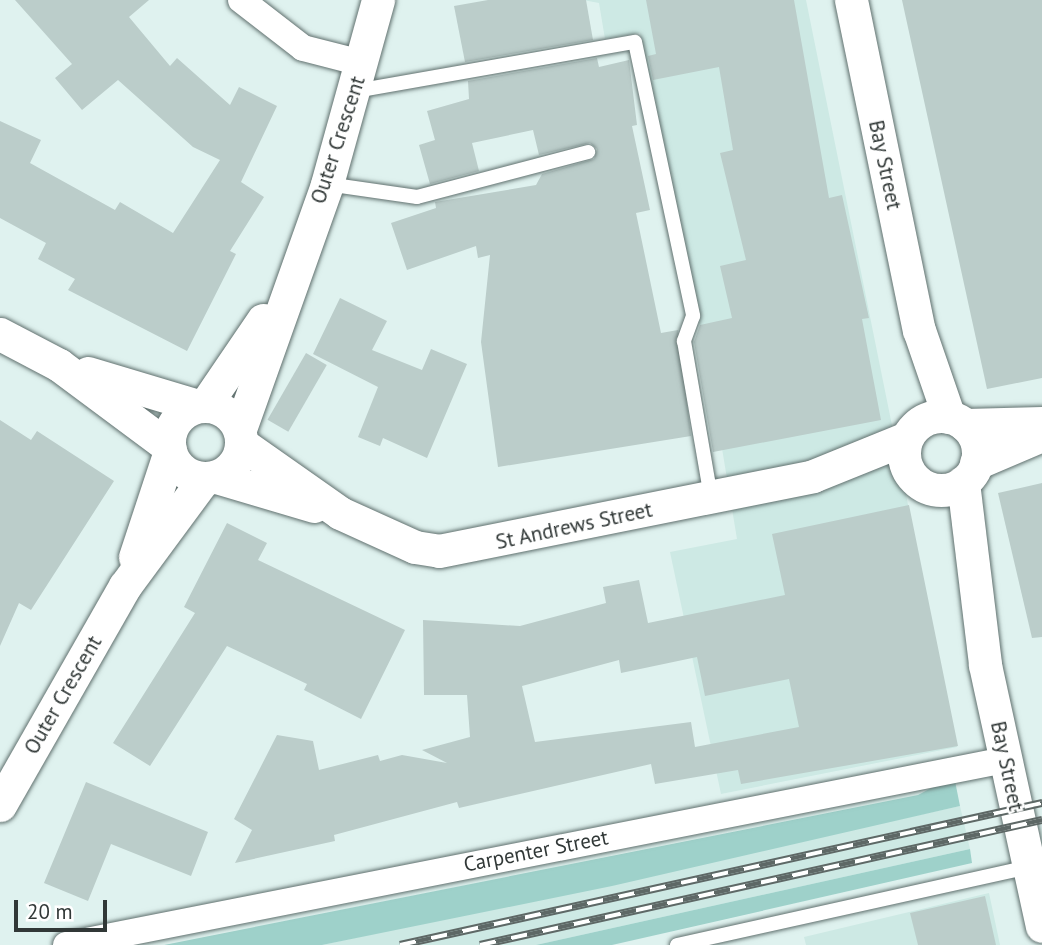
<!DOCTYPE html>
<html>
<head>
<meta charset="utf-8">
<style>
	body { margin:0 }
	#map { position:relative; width:1042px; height:945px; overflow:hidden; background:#dff2ef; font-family:"PT Sans",sans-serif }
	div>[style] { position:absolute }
	.built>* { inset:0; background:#cde9e4 }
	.green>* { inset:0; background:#9ed1ca }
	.building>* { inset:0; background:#bbcdca; transform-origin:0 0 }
	.roads { filter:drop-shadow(0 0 2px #60706e) drop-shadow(0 0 2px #60706e) }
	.service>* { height:14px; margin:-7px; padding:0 7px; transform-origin:7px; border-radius:7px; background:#fff }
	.minor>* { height:26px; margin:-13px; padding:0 13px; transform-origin:13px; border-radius:13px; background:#fff }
	.tertiary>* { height:33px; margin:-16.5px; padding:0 16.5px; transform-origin:16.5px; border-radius:16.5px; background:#fff }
	.tertiary>.ring { margin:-16.5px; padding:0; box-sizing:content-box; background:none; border:33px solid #fff; border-radius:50% }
	.rail>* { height:8px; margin-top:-4px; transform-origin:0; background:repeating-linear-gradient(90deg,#fff 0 16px,#5e6866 0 32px); box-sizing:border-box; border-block:2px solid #5e6866 }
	span { translate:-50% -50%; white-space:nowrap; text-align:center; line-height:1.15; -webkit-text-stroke:5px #fff; paint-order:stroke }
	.street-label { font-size:21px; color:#313837 }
	.scale { position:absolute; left:14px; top:900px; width:93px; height:32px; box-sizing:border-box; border:4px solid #313837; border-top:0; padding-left:9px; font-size:21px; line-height:24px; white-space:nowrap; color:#313837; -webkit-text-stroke:5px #fff; paint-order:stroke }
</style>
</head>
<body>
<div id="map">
	<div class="built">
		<div style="clip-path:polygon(583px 0,806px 0,957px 747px,721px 794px,670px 552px,737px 539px,710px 376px,640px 33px,605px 39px,599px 3px)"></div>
		<div style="clip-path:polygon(960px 806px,970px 849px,536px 945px,322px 945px)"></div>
		<div style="clip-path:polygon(989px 893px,1000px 945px,806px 945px,804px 937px)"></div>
	</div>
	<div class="green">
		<div style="clip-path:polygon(954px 776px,960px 806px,612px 886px,322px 945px,164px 945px,918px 795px)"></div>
		<div style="clip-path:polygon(970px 849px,972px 863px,612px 945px,536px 945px)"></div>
	</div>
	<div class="building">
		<div style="clip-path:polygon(15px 0,149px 0,129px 17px,170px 66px,177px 58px,230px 105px,239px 87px,277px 106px,241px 182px,264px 197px,230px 251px,236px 254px,187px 351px,68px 290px,75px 279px,38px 259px,46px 243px,0 218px,0 121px,41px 140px,30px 163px,115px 210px,120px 202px,173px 233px,220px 160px,193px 147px,118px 80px,82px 110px,55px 78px,72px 64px)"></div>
		<div style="clip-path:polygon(488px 0,586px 0,593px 40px,465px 62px,454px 6px)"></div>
		<div style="clip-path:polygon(646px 0,794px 0,829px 198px,842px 195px,869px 318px,862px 319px,881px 420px,713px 452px,694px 342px,700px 325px,732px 318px,720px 266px,746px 260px,720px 153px,733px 150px,719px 67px,653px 80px,648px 56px,656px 54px)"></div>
		<div style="clip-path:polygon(902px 0,1042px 0,1042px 378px,987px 389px)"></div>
		<div style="clip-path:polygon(597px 58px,599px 67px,629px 60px,637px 125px,632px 126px,650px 210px,636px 213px,661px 333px,678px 330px,691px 436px,498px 467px,481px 342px,490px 255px,478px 258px,476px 246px,407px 270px,391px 223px,436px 208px,435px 202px,536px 185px,542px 174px,594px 159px,597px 149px,590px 143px,539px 155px,533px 130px,472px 143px,479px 171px,430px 184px,419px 145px,435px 140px,427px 111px,469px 99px,468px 81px)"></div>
		<div style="clip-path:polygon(340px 298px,387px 321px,372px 350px,422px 370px,431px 349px,467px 364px,427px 458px,383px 438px,380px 446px,358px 437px,378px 387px,313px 354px)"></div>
		<div style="left:306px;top:353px;width:24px;height:77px;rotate:30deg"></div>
		<div style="clip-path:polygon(0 420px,31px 440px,37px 431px,114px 481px,31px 610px,19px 603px,0 646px)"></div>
		<div style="clip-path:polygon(1042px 483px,1042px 637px,1032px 638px,998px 493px)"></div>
		<div style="clip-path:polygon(evenodd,909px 505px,958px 746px,741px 784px,738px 770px,655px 784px,651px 764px,459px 808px,457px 802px,334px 835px,335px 841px,235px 863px,252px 830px,234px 819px,277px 735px,313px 741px,319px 770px,378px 755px,380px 761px,402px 755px,447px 763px,422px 750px,470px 737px,467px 695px,424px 695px,423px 620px,520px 626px,606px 603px,603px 587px,639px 580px,648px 623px,785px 595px,772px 534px,909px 505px,697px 657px,705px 696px,789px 679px,799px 727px,695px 747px,691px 722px,535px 742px,522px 686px,619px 660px,621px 673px,697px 657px)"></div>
		<div style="clip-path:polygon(227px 523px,267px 543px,258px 560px,405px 630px,361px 719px,304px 690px,307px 684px,227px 646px,150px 766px,113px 743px,195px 613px,184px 607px)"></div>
		<div style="clip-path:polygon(86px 782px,208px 832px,191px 876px,111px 844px,88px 901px,44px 883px)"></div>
		<div style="clip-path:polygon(985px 896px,996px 945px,918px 945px,910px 913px)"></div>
	</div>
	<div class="roads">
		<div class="service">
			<div style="left:356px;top:91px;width:283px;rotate:-10deg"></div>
			<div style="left:635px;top:42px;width:280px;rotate:78deg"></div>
			<div style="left:693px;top:316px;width:27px;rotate:110deg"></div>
			<div style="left:684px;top:341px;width:158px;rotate:80.2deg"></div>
			<div style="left:327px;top:184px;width:91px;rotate:8.2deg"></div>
			<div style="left:417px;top:197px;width:177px;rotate:-14.7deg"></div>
			<div style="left:677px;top:945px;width:361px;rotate:-12.5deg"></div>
		</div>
		<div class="minor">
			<div style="left:241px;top:0;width:78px;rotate:37.7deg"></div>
			<div style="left:303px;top:48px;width:61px;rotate:14.3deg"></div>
			<div style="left:66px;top:945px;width:957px;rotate:-11.15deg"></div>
		</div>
		<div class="tertiary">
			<div style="left:851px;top:0;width:337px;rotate:78.4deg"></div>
			<div style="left:919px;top:330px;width:92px;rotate:71deg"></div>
			<div style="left:0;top:334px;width:67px;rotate:27.7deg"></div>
			<div style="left:59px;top:365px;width:137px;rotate:36.7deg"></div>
			<div style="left:88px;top:373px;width:115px;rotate:16.7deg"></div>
			<div style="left:205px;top:405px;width:103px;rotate:-55.7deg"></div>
			<div class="ring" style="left:169px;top:406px;width:39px;height:39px"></div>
			<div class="ring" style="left:904px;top:416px;width:41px;height:41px"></div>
			<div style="left:965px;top:425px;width:77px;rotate:-1.5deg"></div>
			<div style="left:240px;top:429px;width:260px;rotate:-70.4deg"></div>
			<div style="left:327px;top:184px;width:191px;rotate:-74.5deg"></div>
			<div style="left:242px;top:444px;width:120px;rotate:35.1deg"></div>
			<div style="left:340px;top:513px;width:82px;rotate:24.4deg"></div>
			<div style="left:415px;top:547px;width:24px;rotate:9deg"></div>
			<div style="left:439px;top:551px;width:381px;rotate:-11.3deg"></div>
			<div style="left:813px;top:476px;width:101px;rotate:-22deg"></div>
			<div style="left:976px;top:463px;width:72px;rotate:-23deg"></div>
			<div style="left:216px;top:477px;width:102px;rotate:16.5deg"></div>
			<div style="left:963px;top:482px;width:184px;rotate:83.1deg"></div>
			<div style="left:985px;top:665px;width:267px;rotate:77.7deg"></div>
			<div style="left:135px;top:557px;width:112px;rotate:-71.7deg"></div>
			<div style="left:0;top:805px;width:252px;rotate:-60.3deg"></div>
			<div style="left:125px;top:586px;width:133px;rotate:-53.6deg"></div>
		</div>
	</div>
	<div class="rail">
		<div style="left:400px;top:945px;width:658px;rotate:-12.47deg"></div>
		<div style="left:480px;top:945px;width:576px;rotate:-12.54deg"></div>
	</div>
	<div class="street-label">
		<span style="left:338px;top:140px;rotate:-72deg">Outer Crescent</span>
		<span style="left:885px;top:165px;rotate:78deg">Bay Street</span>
		<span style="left:574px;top:526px;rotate:-12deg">St Andrews Street</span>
		<span style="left:63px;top:695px;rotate:-60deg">Outer Crescent</span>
		<span style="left:1007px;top:766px;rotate:78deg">Bay Street</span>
		<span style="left:536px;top:851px;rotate:-11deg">Carpenter Street</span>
	</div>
	<div class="scale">20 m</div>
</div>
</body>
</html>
